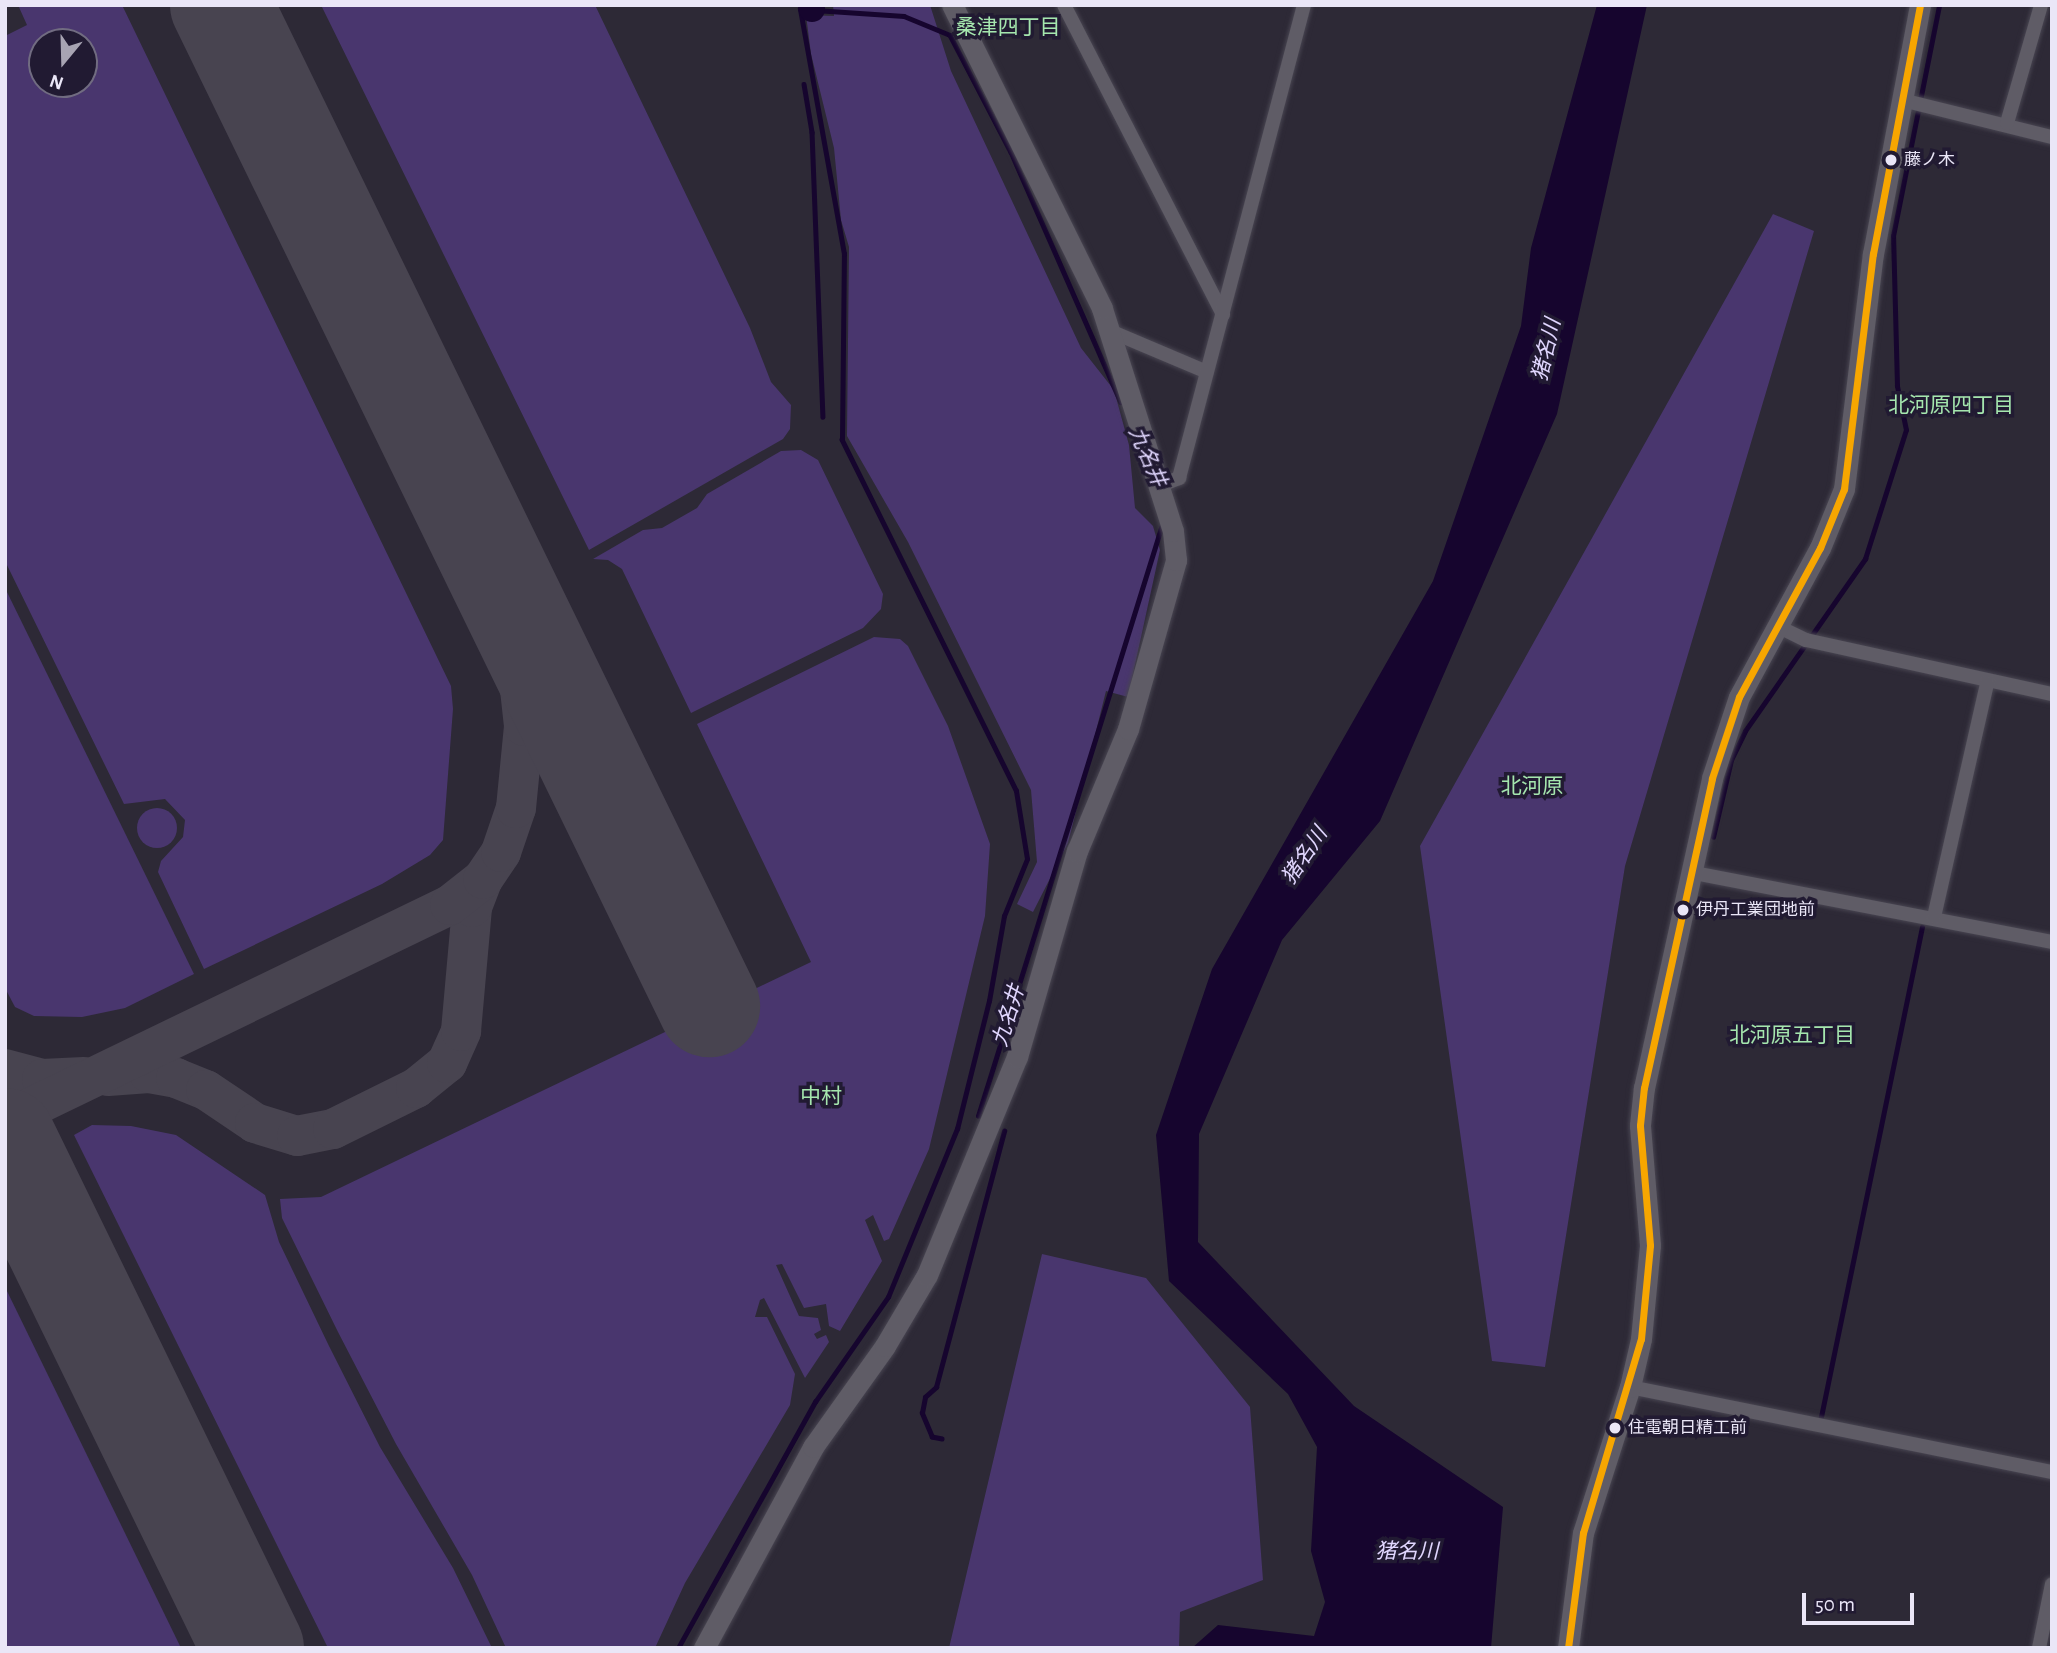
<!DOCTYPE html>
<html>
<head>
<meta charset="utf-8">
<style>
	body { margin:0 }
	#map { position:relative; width:2057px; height:1653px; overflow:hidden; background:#2d2936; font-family:"Alegreya Sans","Noto Sans JP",sans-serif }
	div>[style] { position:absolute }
	.green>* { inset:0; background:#49366e }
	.round { border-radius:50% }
	.water>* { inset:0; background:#16052e }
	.stream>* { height:4.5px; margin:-2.25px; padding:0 2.25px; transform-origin:2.25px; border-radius:2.25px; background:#16052e }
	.river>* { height:26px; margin:-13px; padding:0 13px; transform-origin:13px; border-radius:13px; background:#16052e }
	.taxiway>* { height:40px; margin:-20px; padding:0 20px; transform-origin:20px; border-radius:20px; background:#484450 }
	.runway>* { height:102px; margin:-51px; padding:0 51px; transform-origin:51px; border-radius:51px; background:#484450 }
	.roads { filter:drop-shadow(0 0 2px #484551) drop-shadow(0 0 2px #484551) }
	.street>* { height:14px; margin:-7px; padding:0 7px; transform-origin:7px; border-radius:7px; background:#5f5c66 }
	.secondary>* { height:21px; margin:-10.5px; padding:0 10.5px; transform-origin:10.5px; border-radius:10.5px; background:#5f5c66 }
	.bus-1>* { height:7px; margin:-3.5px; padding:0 3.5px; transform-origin:3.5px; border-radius:3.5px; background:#f7a600 }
	.dots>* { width:19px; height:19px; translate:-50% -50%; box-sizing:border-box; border:4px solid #211a32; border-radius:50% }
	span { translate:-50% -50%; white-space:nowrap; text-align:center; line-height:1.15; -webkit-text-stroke:7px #211a32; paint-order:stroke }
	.bus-label { font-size:17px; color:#eae6f7 }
	.left { translate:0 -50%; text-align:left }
	.neighbourhood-label { font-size:21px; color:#a5e6ae }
	.water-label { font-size:21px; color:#e1d7ff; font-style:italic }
	.frame { position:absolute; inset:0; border:7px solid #eae6f7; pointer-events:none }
	.north { position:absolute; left:28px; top:28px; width:70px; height:70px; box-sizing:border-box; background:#211a32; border:2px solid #716c81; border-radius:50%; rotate:199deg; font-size:19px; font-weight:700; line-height:28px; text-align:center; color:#eae6f7 }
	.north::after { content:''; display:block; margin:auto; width:24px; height:32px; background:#a8a4b3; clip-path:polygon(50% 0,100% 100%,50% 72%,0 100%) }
	.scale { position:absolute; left:1802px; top:1593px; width:112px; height:32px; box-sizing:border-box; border:4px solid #eae6f7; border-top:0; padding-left:9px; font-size:21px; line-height:24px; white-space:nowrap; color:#eae6f7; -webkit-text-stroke:5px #211a32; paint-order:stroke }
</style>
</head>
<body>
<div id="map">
	<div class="green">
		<div style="clip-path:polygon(evenodd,18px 5px,122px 5px,451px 686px,453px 709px,443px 840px,430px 855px,382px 884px,204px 969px,158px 872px,161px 861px,183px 837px,185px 820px,165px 799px,124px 804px,5px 561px,5px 36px,27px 25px,18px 5px,42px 42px,84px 42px,84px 84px,42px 84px,42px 42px)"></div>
		<div style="clip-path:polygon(321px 5px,595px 5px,750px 328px,771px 382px,791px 405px,790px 429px,783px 439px,589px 550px)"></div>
		<div style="clip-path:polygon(833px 5px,930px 5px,951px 71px,1081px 348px,1114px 390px,1129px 445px,1135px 508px,1153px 526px,1160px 550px,1128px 697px,1106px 691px,1068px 843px,1033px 912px,1017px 904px,1037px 862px,1031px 790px,908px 542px,847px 436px,849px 247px,841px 220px,834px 148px,811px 54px,806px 15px,834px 16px)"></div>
		<div style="clip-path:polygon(1773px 214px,1814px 231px,1625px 866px,1545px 1367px,1492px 1361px,1420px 846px)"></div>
		<div style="clip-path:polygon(801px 450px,818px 460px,883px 594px,881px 609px,863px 628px,691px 713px,622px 569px,608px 560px,593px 559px,643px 530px,662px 528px,697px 508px,707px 494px,781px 451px)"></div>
		<div style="clip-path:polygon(5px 588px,194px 974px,125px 1008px,82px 1017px,34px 1016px,15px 1007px,5px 988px)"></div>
		<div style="clip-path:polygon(874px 637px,900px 639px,908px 646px,948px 726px,990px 844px,985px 916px,929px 1149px,889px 1239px,884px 1241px,873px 1215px,865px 1220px,882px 1261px,840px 1331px,829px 1326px,826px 1304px,804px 1308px,782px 1264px,776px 1265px,799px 1316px,818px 1318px,821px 1330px,814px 1334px,817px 1339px,826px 1335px,829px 1342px,805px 1378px,764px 1298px,760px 1300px,755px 1317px,767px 1317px,795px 1374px,790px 1405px,685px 1583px,655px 1648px,506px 1648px,472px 1575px,396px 1444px,338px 1332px,282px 1218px,280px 1199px,321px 1197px,811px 962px,697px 724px)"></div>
		<div class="round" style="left:137px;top:808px;width:40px;height:40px"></div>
		<div style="clip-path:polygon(92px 1125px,131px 1126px,176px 1135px,265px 1195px,279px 1242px,329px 1346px,380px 1447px,453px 1568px,492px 1648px,328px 1648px,74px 1135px)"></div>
		<div style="clip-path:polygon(1042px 1254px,1146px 1278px,1250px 1407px,1263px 1580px,1180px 1612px,1179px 1648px,949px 1648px)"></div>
		<div style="clip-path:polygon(5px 1287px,181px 1648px,7px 1648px,5px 1644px)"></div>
	</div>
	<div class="water">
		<div style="clip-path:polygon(1597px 5px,1647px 5px,1557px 414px,1380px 821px,1282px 940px,1199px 1134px,1198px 1242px,1354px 1406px,1503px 1507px,1491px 1648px,1192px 1648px,1218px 1625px,1314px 1636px,1325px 1602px,1311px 1551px,1317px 1447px,1288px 1394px,1169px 1281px,1156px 1135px,1212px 969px,1433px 581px,1521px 326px,1531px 248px)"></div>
	</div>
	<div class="stream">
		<div style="left:804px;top:84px;width:49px;rotate:80.5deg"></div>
		<div style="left:812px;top:132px;width:285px;rotate:87.8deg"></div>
		<div style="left:1713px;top:837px;width:79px;rotate:-76.8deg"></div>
		<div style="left:1731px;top:760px;width:32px;rotate:-64deg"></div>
		<div style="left:1745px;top:731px;width:210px;rotate:-55.1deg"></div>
		<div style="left:1865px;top:559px;width:135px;rotate:-72.4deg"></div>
		<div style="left:1906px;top:430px;width:45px;rotate:-101.6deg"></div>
		<div style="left:1897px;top:386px;width:150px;rotate:-91.5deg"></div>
		<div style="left:1893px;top:236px;width:236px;rotate:-78.7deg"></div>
		<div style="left:978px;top:1116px;width:619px;rotate:-72.71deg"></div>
		<div style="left:1821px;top:1417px;width:500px;rotate:-78.35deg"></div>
		<div style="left:942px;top:1439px;width:10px;rotate:-169deg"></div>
		<div style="left:932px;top:1437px;width:26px;rotate:-113deg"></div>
		<div style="left:922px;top:1413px;width:16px;rotate:-79deg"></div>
		<div style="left:925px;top:1397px;width:15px;rotate:-42deg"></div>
		<div style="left:936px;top:1387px;width:265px;rotate:-75.1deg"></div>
		<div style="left:678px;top:1648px;width:282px;rotate:-60.9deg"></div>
		<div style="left:815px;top:1402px;width:128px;rotate:-55.2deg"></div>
		<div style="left:888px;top:1297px;width:182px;rotate:-67.7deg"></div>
		<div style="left:957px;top:1129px;width:132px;rotate:-76deg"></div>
		<div style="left:989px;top:1001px;width:86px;rotate:-80deg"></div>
		<div style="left:1004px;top:916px;width:61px;rotate:-68deg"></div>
		<div style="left:1027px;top:859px;width:69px;rotate:-99.2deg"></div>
		<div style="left:1016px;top:791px;width:392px;rotate:-116.4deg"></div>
		<div style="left:842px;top:440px;width:186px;rotate:-89.4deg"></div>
		<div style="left:844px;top:254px;width:249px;rotate:-100.2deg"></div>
		<div style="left:800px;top:9px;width:104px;rotate:3.9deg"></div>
		<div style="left:904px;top:16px;width:50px;rotate:22.4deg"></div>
		<div style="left:950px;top:35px;width:132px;rotate:62.5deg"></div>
		<div style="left:1011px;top:152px;width:273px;rotate:66.3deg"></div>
	</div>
	<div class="river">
		<div style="left:812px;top:5px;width:4px;rotate:90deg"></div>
	</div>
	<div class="taxiway">
		<div style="left:5px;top:1069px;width:38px;rotate:15deg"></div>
		<div style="left:42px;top:1079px;width:42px;rotate:-2.7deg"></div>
		<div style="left:108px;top:1076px;width:41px;rotate:-4.2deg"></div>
		<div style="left:149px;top:1073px;width:27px;rotate:10deg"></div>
		<div style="left:176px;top:1078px;width:32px;rotate:22deg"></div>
		<div style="left:206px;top:1090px;width:59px;rotate:34deg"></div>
		<div style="left:255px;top:1123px;width:44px;rotate:17.2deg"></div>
		<div style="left:297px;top:1136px;width:37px;rotate:-11deg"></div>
		<div style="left:333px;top:1129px;width:93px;rotate:-26.3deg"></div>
		<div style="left:416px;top:1088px;width:40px;rotate:-39deg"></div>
		<div style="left:447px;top:1063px;width:35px;rotate:-66deg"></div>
		<div style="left:461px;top:1031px;width:124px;rotate:-84.9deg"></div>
		<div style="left:472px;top:907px;width:30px;rotate:-69deg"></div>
		<div style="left:5px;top:1120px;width:494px;rotate:-25.8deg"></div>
		<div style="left:450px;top:905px;width:42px;rotate:-38.2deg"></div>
		<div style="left:483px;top:879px;width:32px;rotate:-56deg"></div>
		<div style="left:501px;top:852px;width:46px;rotate:-71.2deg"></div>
		<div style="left:516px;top:808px;width:82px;rotate:-84.4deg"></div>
		<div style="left:524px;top:726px;width:102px;rotate:-96.2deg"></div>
		<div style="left:513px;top:625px;width:77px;rotate:-108.9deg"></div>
		<div style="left:5px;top:1172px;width:26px;rotate:39deg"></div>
		<div style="left:25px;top:1188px;width:24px;rotate:57deg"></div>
	</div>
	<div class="runway">
		<div style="left:221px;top:5px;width:1114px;rotate:64.01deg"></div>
		<div style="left:5px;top:1139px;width:566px;rotate:64.02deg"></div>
	</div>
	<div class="roads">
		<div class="street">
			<div style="left:1064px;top:5px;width:348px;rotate:62.8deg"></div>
			<div style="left:1902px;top:100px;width:154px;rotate:13.9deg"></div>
			<div style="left:2007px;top:123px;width:123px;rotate:-73.9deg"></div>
			<div style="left:1110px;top:331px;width:105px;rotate:22.9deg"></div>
			<div style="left:1159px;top:486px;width:22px;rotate:-22deg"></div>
			<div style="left:1179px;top:478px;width:489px;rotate:-75.2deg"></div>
			<div style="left:1779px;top:627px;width:30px;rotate:26deg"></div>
			<div style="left:1806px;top:640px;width:252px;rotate:12.4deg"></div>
			<div style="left:1694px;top:873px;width:365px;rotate:10.9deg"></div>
			<div style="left:1934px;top:917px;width:240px;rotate:-77.2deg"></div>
			<div style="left:1630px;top:1387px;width:430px;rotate:11.4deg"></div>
			<div style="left:2039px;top:1648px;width:65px;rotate:-78.5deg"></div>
		</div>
		<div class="secondary">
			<div style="left:704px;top:1648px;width:229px;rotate:-61.5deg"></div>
			<div style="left:813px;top:1447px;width:124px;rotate:-54.5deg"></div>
			<div style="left:885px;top:1346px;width:82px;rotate:-59.4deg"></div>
			<div style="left:927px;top:1275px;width:236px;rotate:-67.6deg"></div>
			<div style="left:1017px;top:1057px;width:215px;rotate:-73.8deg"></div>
			<div style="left:1077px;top:851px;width:132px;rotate:-67.3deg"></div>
			<div style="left:1128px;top:729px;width:176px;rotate:-74.1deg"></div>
			<div style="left:1176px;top:560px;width:29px;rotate:-96deg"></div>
			<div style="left:1173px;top:531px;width:234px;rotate:-107.7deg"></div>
			<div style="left:1102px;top:308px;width:338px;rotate:-116.3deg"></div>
			<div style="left:1568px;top:1648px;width:116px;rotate:-82.6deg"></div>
			<div style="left:1583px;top:1533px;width:153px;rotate:-72.2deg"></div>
			<div style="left:1630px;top:1387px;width:49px;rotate:-77.1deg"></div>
			<div style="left:1641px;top:1339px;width:94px;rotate:-84.5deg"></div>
			<div style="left:1650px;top:1245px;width:120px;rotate:-94.8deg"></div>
			<div style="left:1640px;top:1125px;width:37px;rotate:-84deg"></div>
			<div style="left:1644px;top:1088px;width:317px;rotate:-77.6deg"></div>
			<div style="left:1712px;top:778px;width:85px;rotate:-71.6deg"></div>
			<div style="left:1739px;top:697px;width:170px;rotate:-61.5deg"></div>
			<div style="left:1820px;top:548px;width:64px;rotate:-67.9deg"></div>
			<div style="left:1844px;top:489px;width:237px;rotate:-83deg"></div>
			<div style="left:1873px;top:254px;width:253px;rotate:-79.3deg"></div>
		</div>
	</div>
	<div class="bus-1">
		<div style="left:1568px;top:1648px;width:116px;rotate:-82.6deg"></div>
		<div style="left:1583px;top:1533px;width:202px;rotate:-73.4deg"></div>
		<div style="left:1641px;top:1339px;width:94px;rotate:-84.5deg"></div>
		<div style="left:1650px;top:1245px;width:120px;rotate:-94.8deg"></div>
		<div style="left:1640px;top:1125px;width:37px;rotate:-84deg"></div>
		<div style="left:1644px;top:1088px;width:317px;rotate:-77.6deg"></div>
		<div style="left:1712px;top:778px;width:85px;rotate:-71.6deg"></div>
		<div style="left:1739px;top:697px;width:170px;rotate:-61.5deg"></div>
		<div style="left:1820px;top:548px;width:64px;rotate:-67.9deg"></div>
		<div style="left:1844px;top:489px;width:237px;rotate:-83deg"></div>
		<div style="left:1873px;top:254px;width:253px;rotate:-79.3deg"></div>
	</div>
	<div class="dots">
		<div style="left:1891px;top:160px;background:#eae6f7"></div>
		<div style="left:1683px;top:910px;background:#eae6f7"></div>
		<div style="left:1615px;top:1428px;background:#eae6f7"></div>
	</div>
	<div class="bus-label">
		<span class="left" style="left:1904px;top:160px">藤ノ木</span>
		<span class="left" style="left:1696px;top:910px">伊丹工業団地前</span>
		<span class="left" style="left:1628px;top:1428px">住電朝日精工前</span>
	</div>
	<div class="neighbourhood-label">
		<span style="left:1008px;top:28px">桑津四丁目</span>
		<span style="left:1951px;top:406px">北河原四丁目</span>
		<span style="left:1532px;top:787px">北河原</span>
		<span style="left:1792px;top:1036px">北河原五丁目</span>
		<span style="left:821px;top:1097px">中村</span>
	</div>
	<div class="water-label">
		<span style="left:1547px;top:350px;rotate:-77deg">猪名川</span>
		<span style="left:1147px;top:457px;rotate:66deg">九名井</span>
		<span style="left:1305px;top:856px;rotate:-56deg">猪名川</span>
		<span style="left:1009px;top:1016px;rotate:-73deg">九名井</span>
		<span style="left:1407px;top:1552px">猪名川</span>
	</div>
	<div class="frame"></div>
	<div class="north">N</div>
	<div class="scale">50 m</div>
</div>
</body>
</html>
